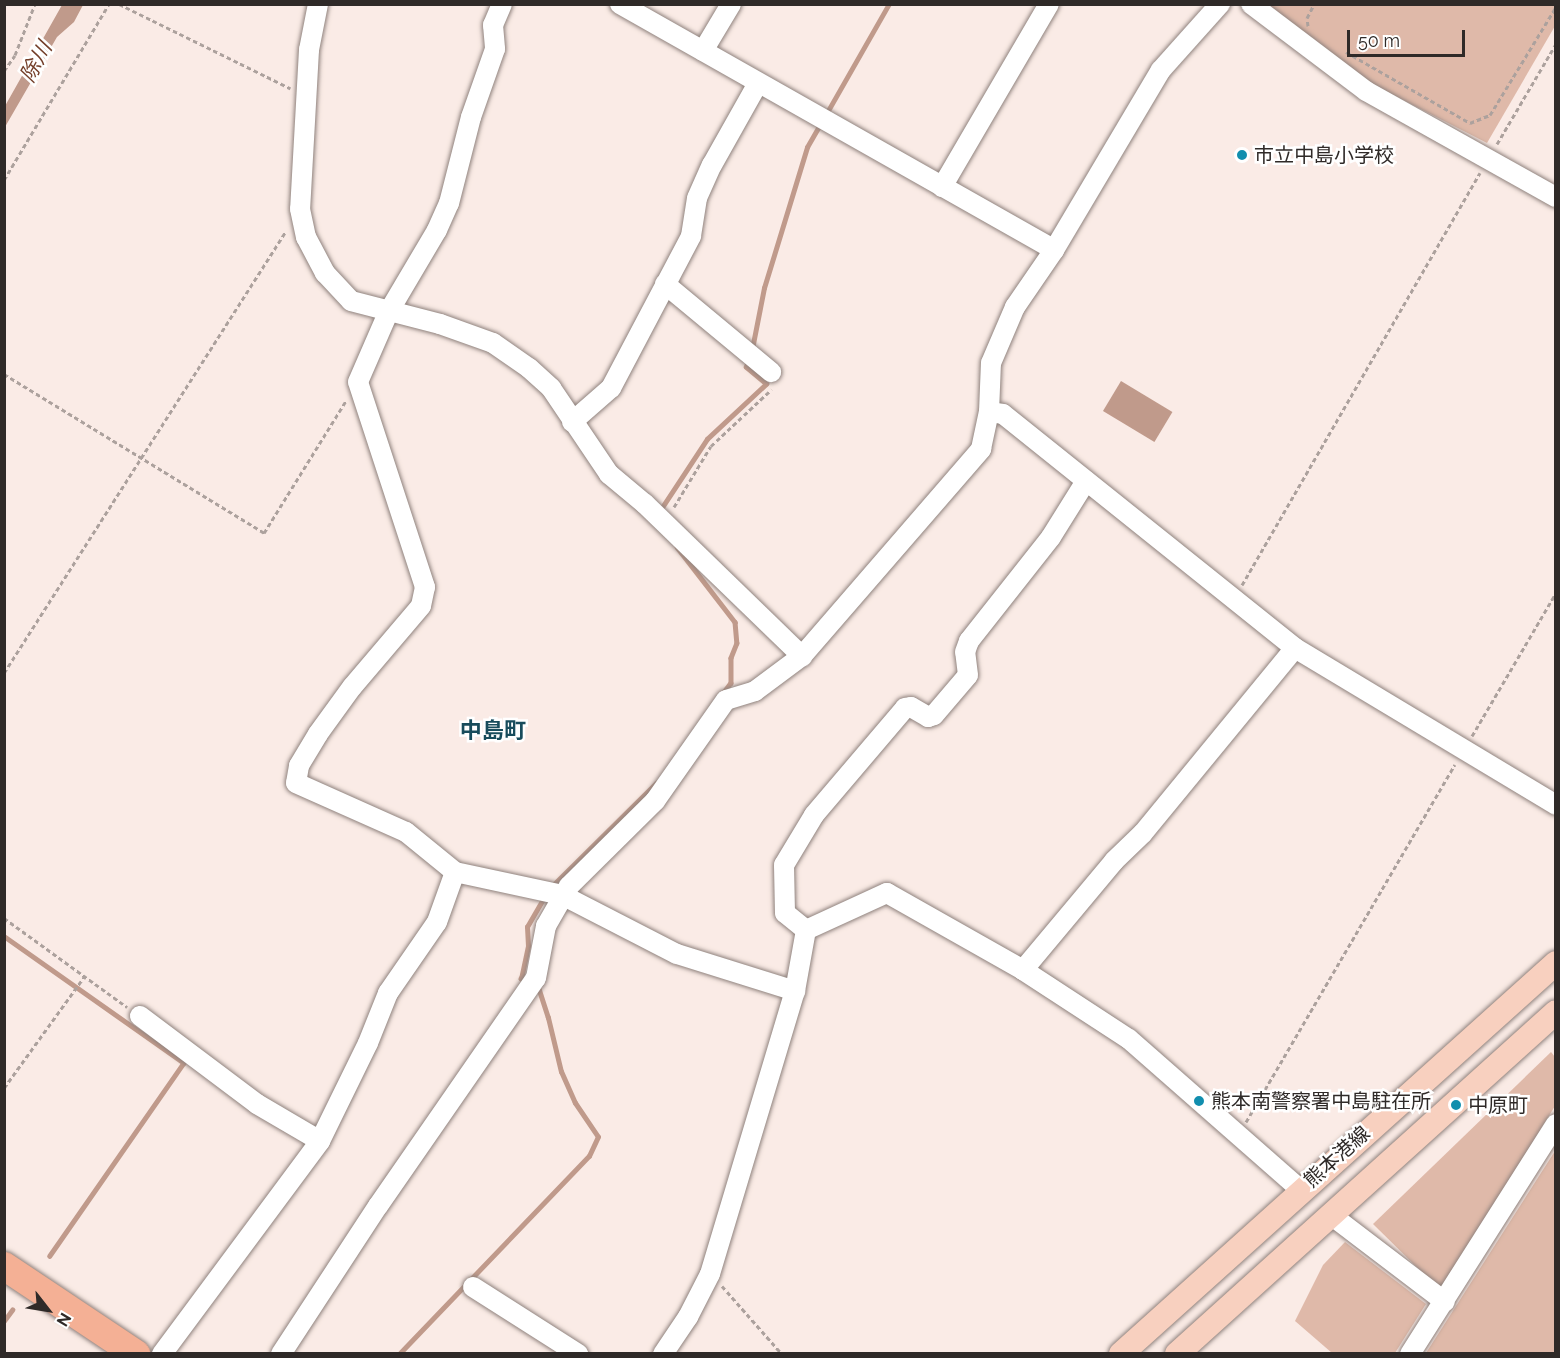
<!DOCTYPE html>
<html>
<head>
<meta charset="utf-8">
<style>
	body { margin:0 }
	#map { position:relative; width:1560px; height:1358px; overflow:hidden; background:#faebe6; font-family:Raleway,"Noto Sans JP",sans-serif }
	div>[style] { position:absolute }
	.green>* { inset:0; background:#dfb9a9 }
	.water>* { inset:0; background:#c09a8b; transform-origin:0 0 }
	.stream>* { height:4.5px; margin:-2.25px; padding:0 2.25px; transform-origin:2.25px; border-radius:2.25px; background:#c09a8b }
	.path>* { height:3px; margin-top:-1.5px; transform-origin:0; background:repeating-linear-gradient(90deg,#aca19d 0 4.5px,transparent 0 7.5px) }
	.roads { filter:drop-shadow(0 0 2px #8f827d) drop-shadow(0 0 2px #8f827d) }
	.minor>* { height:20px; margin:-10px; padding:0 10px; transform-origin:10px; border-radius:10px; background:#fff }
	.major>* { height:24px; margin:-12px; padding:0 12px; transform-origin:12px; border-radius:12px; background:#f8d0bf }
	.highway>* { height:28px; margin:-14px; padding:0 14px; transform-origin:14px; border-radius:14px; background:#f4b095 }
	.dots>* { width:16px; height:16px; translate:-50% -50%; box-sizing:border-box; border:3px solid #fff; border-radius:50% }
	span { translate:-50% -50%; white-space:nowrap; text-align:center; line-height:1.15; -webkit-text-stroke:5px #fff; paint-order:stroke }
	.poi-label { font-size:20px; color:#2f2a28 }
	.left { translate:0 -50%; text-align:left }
	.street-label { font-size:20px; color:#2f2a28 }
	.water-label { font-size:21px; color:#733e29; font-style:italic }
	.quarter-label { font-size:22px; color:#184c5c; font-weight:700 }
	.frame { position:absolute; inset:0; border:6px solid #2f2a28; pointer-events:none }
	.north { position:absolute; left:18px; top:1280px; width:60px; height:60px; -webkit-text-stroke:4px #fff; paint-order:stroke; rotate:121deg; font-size:16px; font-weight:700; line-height:24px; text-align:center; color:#2f2a28 }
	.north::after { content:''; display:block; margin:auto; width:21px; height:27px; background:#2f2a28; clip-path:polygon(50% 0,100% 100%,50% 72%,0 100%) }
	.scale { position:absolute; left:1347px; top:30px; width:118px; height:27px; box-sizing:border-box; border:3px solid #2f2a28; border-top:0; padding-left:8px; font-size:18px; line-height:21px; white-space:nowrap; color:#2f2a28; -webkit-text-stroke:4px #fff; paint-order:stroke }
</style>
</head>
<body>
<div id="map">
	<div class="green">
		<div style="clip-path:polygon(1260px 5px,1555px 5px,1555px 26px,1487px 143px,1370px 83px)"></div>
		<div style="clip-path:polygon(1551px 1052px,1555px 1057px,1555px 1106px,1441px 1291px,1373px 1224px)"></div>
		<div style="clip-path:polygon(1555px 1151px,1555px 1353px,1426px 1353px)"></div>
		<div style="clip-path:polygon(1345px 1242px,1426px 1304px,1395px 1353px,1332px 1353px,1295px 1321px,1323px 1265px)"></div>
	</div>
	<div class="water">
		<div style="clip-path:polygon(62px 5px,83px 5px,74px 22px,57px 37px,5px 127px,5px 106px)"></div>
		<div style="left:1121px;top:381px;width:60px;height:35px;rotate:31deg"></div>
	</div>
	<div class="stream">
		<div style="left:825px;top:116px;width:129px;rotate:-60.3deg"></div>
		<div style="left:752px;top:349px;width:62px;rotate:-78.9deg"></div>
		<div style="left:764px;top:288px;width:147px;rotate:-73deg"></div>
		<div style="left:807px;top:147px;width:28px;rotate:-60deg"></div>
		<div style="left:659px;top:512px;width:87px;rotate:-56.7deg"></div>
		<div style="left:707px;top:439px;width:81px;rotate:-43deg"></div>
		<div style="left:766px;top:384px;width:26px;rotate:-140deg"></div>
		<div style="left:746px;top:367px;width:7px;rotate:-74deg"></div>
		<div style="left:677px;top:547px;width:95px;rotate:52.3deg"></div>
		<div style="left:735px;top:622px;width:21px;rotate:85deg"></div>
		<div style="left:737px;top:643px;width:16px;rotate:112deg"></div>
		<div style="left:731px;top:658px;width:25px;rotate:90deg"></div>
		<div style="left:731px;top:683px;width:15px;rotate:127deg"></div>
		<div style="left:551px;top:887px;width:148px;rotate:-44.7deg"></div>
		<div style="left:4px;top:936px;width:220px;rotate:35.2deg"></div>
		<div style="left:184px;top:1063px;width:235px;rotate:124.8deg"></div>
		<div style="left:526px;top:982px;width:6px;rotate:-149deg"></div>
		<div style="left:521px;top:979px;width:34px;rotate:-78deg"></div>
		<div style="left:528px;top:946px;width:19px;rotate:-93deg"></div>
		<div style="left:527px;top:927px;width:36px;rotate:-60deg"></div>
		<div style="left:4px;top:1321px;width:14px;rotate:-54deg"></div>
		<div style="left:399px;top:1354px;width:274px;rotate:-46.2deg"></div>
		<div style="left:589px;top:1156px;width:21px;rotate:-65deg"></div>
		<div style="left:598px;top:1137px;width:41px;rotate:-124.1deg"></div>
		<div style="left:575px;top:1103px;width:34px;rotate:-114deg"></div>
		<div style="left:561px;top:1072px;width:56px;rotate:-103.5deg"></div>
		<div style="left:548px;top:1018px;width:29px;rotate:-108deg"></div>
		<div style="left:539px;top:990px;width:4px;rotate:-146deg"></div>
	</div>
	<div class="path">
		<div style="left:119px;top:4px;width:191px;rotate:26.2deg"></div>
		<div style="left:1308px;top:26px;width:8px;rotate:-97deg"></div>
		<div style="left:1307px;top:18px;width:16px;rotate:-63deg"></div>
		<div style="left:1346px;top:52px;width:143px;rotate:29.8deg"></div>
		<div style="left:1470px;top:123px;width:22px;rotate:-22deg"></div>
		<div style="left:1490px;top:115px;width:127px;rotate:-58.6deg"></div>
		<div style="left:4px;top:71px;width:19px;rotate:-55deg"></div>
		<div style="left:15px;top:55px;width:55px;rotate:-68.6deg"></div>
		<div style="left:1497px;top:144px;width:116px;rotate:-59.5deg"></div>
		<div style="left:4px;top:180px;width:205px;rotate:-59.2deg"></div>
		<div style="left:4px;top:374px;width:305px;rotate:31.4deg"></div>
		<div style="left:264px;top:533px;width:155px;rotate:-58.2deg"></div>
		<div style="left:674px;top:507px;width:71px;rotate:-58.8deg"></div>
		<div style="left:711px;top:446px;width:83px;rotate:-43.1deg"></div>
		<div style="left:1242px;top:585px;width:476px;rotate:-60deg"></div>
		<div style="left:4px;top:673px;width:524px;rotate:-57.46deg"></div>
		<div style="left:1472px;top:736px;width:166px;rotate:-59.6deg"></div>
		<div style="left:4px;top:918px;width:152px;rotate:35.9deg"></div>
		<div style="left:4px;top:1088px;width:137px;rotate:-54.2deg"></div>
		<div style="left:1246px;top:1122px;width:414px;rotate:-59.7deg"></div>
		<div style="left:722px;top:1286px;width:91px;rotate:48.6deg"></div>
	</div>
	<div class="roads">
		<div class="minor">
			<div style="left:318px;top:4px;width:47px;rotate:101.1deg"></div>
			<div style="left:309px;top:50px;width:159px;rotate:93.2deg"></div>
			<div style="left:300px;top:209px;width:29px;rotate:78deg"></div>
			<div style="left:306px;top:237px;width:41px;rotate:62.2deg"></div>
			<div style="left:325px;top:273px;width:38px;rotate:47deg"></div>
			<div style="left:351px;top:301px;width:92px;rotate:14.5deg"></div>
			<div style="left:440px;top:324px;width:56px;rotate:19.7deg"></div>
			<div style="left:493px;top:343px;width:44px;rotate:34.8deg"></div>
			<div style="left:529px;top:368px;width:30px;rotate:42deg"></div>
			<div style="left:551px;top:388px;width:104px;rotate:56deg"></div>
			<div style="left:609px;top:474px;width:47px;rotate:39.8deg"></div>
			<div style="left:645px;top:504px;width:219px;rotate:44.1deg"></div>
			<div style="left:502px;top:4px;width:23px;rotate:113deg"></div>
			<div style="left:493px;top:25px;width:24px;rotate:85deg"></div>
			<div style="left:495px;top:49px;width:72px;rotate:109.4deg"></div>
			<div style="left:471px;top:117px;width:89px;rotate:104.3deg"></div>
			<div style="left:449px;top:203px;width:30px;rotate:114deg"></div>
			<div style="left:437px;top:230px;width:96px;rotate:120.6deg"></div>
			<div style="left:388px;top:313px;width:75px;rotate:113.5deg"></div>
			<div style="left:358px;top:382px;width:216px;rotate:71.9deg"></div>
			<div style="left:425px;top:587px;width:19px;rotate:102deg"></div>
			<div style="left:421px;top:606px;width:106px;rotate:130.4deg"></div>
			<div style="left:352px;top:687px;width:58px;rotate:125.9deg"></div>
			<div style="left:318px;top:734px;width:37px;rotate:121deg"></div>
			<div style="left:299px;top:766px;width:17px;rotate:100deg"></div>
			<div style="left:296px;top:783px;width:120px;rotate:24deg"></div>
			<div style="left:406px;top:832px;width:63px;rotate:39.2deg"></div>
			<div style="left:455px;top:872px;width:109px;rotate:12.1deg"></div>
			<div style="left:562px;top:895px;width:129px;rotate:27.2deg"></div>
			<div style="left:677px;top:954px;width:124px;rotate:17.4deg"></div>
			<div style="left:620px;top:4px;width:499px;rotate:29.5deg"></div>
			<div style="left:1251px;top:4px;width:144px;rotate:37.1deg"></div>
			<div style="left:1366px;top:91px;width:218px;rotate:29.2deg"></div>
			<div style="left:703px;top:51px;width:55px;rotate:-59.2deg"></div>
			<div style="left:942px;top:187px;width:212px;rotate:-59.7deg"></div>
			<div style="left:665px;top:284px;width:138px;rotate:39.7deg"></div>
			<div style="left:989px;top:412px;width:14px;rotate:8deg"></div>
			<div style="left:1003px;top:414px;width:374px;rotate:38.7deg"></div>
			<div style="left:1295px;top:648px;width:305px;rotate:31deg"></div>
			<div style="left:572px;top:422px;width:52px;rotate:-41.1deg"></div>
			<div style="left:611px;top:388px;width:172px;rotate:-62.2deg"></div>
			<div style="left:691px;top:236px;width:38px;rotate:-81deg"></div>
			<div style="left:697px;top:198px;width:36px;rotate:-66deg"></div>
			<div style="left:712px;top:165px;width:94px;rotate:-60.7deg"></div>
			<div style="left:806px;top:930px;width:89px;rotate:-24.6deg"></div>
			<div style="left:887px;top:893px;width:156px;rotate:29.5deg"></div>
			<div style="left:1023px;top:970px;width:126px;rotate:33.1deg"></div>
			<div style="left:1129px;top:1039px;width:229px;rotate:41.3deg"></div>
			<div style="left:806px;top:930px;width:27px;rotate:-141deg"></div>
			<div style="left:785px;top:913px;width:48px;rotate:-91.2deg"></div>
			<div style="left:784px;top:865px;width:58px;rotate:-59deg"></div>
			<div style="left:814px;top:815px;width:140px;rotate:-49.6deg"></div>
			<div style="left:905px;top:708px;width:6px;rotate:-9deg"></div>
			<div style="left:911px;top:707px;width:20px;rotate:30deg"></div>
			<div style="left:928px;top:717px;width:6px;rotate:-18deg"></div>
			<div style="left:934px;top:715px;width:52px;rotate:-49.6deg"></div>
			<div style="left:968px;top:675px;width:23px;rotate:-97deg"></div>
			<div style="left:965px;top:652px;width:12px;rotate:-70deg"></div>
			<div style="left:969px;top:641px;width:132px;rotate:-51.7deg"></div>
			<div style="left:1051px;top:537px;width:66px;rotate:-58deg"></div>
			<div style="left:1023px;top:970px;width:142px;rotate:-50.1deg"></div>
			<div style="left:1114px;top:861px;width:40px;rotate:-44deg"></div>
			<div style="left:1143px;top:833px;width:239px;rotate:-50.6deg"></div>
			<div style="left:140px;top:1016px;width:146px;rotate:36.9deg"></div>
			<div style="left:257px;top:1104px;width:73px;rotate:30.4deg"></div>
			<div style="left:1331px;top:1215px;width:143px;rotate:37.3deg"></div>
			<div style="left:473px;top:1287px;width:125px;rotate:32.5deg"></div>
			<div style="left:162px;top:1354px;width:265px;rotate:-53.4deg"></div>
			<div style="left:320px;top:1141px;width:109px;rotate:-63.9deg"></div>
			<div style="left:368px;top:1043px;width:54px;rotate:-68.2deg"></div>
			<div style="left:388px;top:993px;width:86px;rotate:-55.4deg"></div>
			<div style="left:437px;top:922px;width:53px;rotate:-70.2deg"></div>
			<div style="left:281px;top:1354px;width:177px;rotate:-56.8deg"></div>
			<div style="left:378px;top:1206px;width:277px;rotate:-55.3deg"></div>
			<div style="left:536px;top:978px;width:53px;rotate:-79.1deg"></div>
			<div style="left:546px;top:926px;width:46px;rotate:-60.1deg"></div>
			<div style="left:569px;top:886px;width:121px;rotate:-44.7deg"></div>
			<div style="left:655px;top:801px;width:123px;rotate:-54.9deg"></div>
			<div style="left:726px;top:700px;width:30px;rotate:-17deg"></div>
			<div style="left:755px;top:691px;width:59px;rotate:-36.7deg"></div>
			<div style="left:802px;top:656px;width:274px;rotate:-49.1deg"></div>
			<div style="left:981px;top:449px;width:38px;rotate:-78deg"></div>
			<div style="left:989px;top:412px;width:49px;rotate:-87.7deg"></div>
			<div style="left:991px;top:363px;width:61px;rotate:-66.8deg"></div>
			<div style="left:1015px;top:307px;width:69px;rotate:-55.6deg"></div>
			<div style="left:1054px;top:250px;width:209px;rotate:-59.3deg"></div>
			<div style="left:1161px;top:70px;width:89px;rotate:-48.2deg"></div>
			<div style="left:663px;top:1354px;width:45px;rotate:-56deg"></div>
			<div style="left:688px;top:1317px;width:48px;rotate:-62.9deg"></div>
			<div style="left:710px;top:1274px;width:295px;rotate:-73.3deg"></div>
			<div style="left:795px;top:991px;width:62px;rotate:-79.8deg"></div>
			<div style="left:1410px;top:1354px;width:272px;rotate:-57.6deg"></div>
		</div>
		<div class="major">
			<div style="left:1121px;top:1354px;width:585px;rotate:-41.95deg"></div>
			<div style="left:1177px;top:1354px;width:510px;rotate:-42.06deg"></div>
		</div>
		<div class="highway">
			<div style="left:4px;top:1266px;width:159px;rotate:33.7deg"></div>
		</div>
	</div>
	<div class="dots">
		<div style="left:1242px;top:155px;background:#118eae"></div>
		<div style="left:1199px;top:1101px;background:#118eae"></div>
		<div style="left:1456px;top:1105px;background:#118eae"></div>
	</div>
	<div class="poi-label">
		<span class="left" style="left:1254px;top:155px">市立中島小学校</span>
		<span class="left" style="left:1211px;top:1101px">熊本南警察署中島駐在所</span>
		<span class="left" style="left:1468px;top:1105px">中原町</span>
	</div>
	<div class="street-label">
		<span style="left:1337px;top:1157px;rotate:-42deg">熊本港線</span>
	</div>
	<div class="water-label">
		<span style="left:36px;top:62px;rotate:-61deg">除川</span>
	</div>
	<div class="quarter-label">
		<span style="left:493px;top:731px">中島町</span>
	</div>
	<div class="frame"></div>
	<div class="north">N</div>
	<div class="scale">50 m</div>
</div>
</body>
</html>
